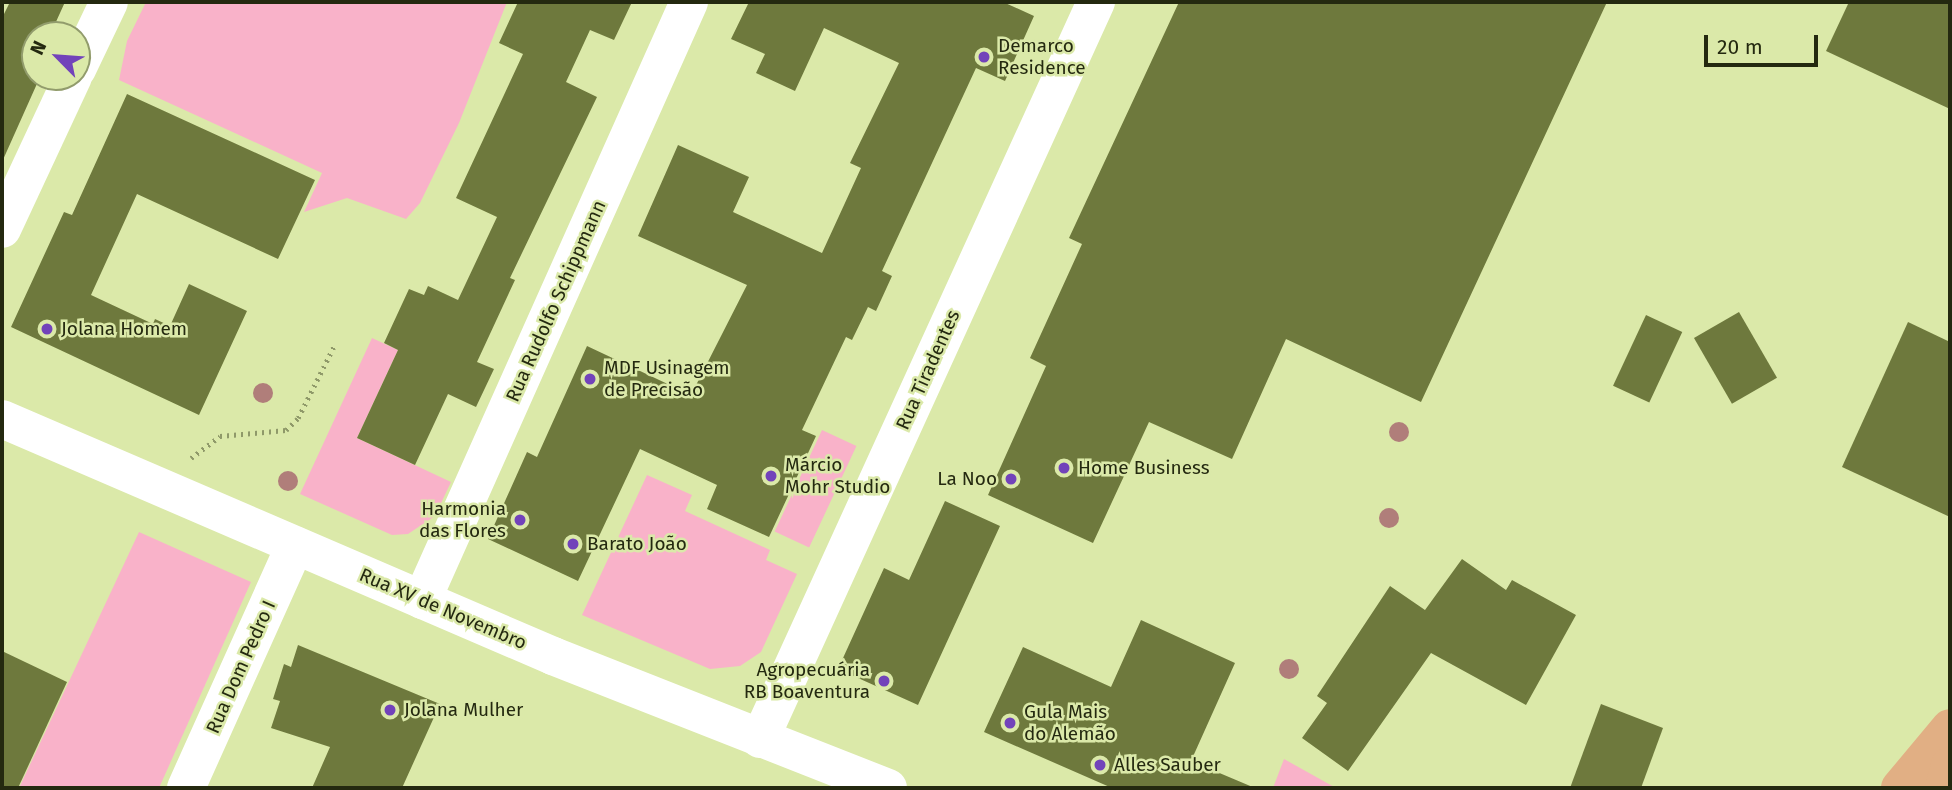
<!DOCTYPE html>
<html>
<head>
<meta charset="utf-8">
<style>
	body { margin:0 }
	#map { position:relative; width:1952px; height:790px; overflow:hidden; background:#dbe9a9; font-family:"Fira Sans",sans-serif }
	div>[style] { position:absolute }
	.green>* { inset:0; background:#f9b2c9; transform-origin:0 0 }
	.building>* { inset:0; background:#6e793d; transform-origin:0 0 }
	.path>* { height:4.5px; margin-top:-2.25px; transform-origin:0; background:repeating-linear-gradient(90deg,#8f9969 0 2px,transparent 0 7px) }
	.street>* { height:38px; margin:-19px; padding:0 19px; transform-origin:19px; border-radius:19px; background:#fff }
	.secondary>* { height:38px; margin:-19px; padding:0 19px; transform-origin:19px; border-radius:19px; background:#fff }
	.primary>* { height:38px; margin:-19px; padding:0 19px; transform-origin:19px; border-radius:19px; background:#e1af84 }
	.trees>* { width:20px; height:20px; margin:-10px; border-radius:50%; background:#b07e7a }
	.dots>* { width:19px; height:19px; translate:-50% -50%; box-sizing:border-box; border:4px solid #dbe9a9; border-radius:50% }
	span { translate:-50% -50%; white-space:nowrap; text-align:center; line-height:1.15; -webkit-text-stroke:5px #dbe9a9; paint-order:stroke }
	.poi-label { font-size:19px; color:#242910 }
	.left { translate:0 -50%; text-align:left }
	.right { translate:-100% -50%; text-align:right }
	.street-label { font-size:19px; color:#242910 }
	.frame { position:absolute; inset:0; border:4px solid #242910; pointer-events:none }
	.north { position:absolute; left:21px; top:21px; width:70px; height:70px; box-sizing:border-box; background:#dbe9a9; border:2px solid #929c6c; border-radius:50%; rotate:295deg; font-size:19px; font-weight:700; line-height:28px; text-align:center; color:#242910 }
	.north::after { content:''; display:block; margin:auto; width:24px; height:32px; background:#7243ba; clip-path:polygon(50% 0,100% 100%,50% 72%,0 100%) }
	.scale { position:absolute; left:1704px; top:35px; width:114px; height:32px; box-sizing:border-box; border:4px solid #242910; border-top:0; padding-left:9px; font-size:21px; line-height:24px; white-space:nowrap; color:#242910; -webkit-text-stroke:5px #dbe9a9; paint-order:stroke }
</style>
</head>
<body>
<div id="map">
	<div class="green">
		<div style="clip-path:polygon(146px 2px,507px 2px,459px 123px,420px 203px,406px 219px,347px 198px,304px 212px,322px 173px,119px 80px,127px 41px)"></div>
		<div style="clip-path:polygon(372px 338px,398px 350px,357px 438px,451px 482px,435px 516px,408px 534px,392px 535px,300px 494px)"></div>
		<div style="left:822px;top:430px;width:38px;height:112px;rotate:25deg"></div>
		<div style="clip-path:polygon(647px 475px,692px 495px,685px 511px,770px 550px,766px 560px,797px 574px,761px 652px,740px 666px,710px 669px,582px 615px)"></div>
		<div style="clip-path:polygon(139px 532px,251px 582px,159px 788px,19px 788px)"></div>
		<div style="clip-path:polygon(1284px 759px,1336px 788px,1273px 788px)"></div>
	</div>
	<div class="building">
		<div style="clip-path:polygon(10px 2px,65px 2px,50px 35px,35px 35px,35px 67px,30px 77px,40px 77px,2px 162px,2px 18px)"></div>
		<div style="clip-path:polygon(518px 2px,632px 2px,614px 40px,590px 30px,566px 82px,597px 97px,510px 278px,515px 280px,477px 362px,494px 369px,476px 407px,448px 394px,415px 465px,357px 438px,398px 350px,384px 343px,409px 289px,424px 295px,428px 286px,458px 300px,497px 217px,456px 198px,523px 54px,499px 43px)"></div>
		<div style="clip-path:polygon(749px 2px,1003px 2px,1034px 16px,1005px 81px,976px 68px,882px 271px,892px 276px,876px 311px,868px 307px,852px 340px,846px 337px,802px 430px,816px 436px,769px 537px,707px 509px,717px 485px,640px 449px,578px 581px,488px 539px,527px 452px,537px 457px,587px 346px,691px 395px,747px 285px,638px 236px,678px 145px,749px 177px,733px 212px,822px 253px,861px 168px,850px 163px,899px 63px,824px 28px,795px 91px,756px 73px,765px 54px,731px 39px)"></div>
		<div style="clip-path:polygon(1179px 2px,1607px 2px,1421px 402px,1286px 339px,1232px 459px,1149px 422px,1093px 543px,988px 495px,1046px 366px,1030px 358px,1082px 244px,1069px 238px)"></div>
		<div style="clip-path:polygon(1849px 2px,1950px 2px,1950px 109px,1826px 51px)"></div>
		<div style="clip-path:polygon(127px 94px,315px 180px,278px 259px,137px 194px,91px 295px,153px 324px,155px 319px,170px 326px,189px 284px,247px 311px,199px 415px,11px 327px,64px 212px,72px 215px)"></div>
		<div style="left:1739px;top:312px;width:76px;height:52px;rotate:60deg"></div>
		<div style="left:1646px;top:315px;width:40px;height:78px;rotate:25deg"></div>
		<div style="clip-path:polygon(1908px 322px,1950px 342px,1950px 517px,1842px 467px)"></div>
		<div style="clip-path:polygon(945px 501px,1000px 526px,918px 705px,838px 669px,884px 568px,909px 580px)"></div>
		<div style="clip-path:polygon(1462px 559px,1506px 590px,1512px 580px,1576px 615px,1526px 705px,1431px 653px,1348px 771px,1302px 738px,1327px 703px,1317px 696px,1390px 586px,1425px 610px)"></div>
		<div style="clip-path:polygon(1141px 620px,1235px 663px,1191px 761px,1255px 788px,1112px 788px,984px 732px,1023px 647px,1111px 687px)"></div>
		<div style="clip-path:polygon(298px 645px,440px 704px,402px 788px,312px 788px,330px 747px,271px 728px,280px 701px,273px 699px,284px 664px,291px 667px)"></div>
		<div style="clip-path:polygon(2px 651px,67px 682px,18px 788px,2px 788px)"></div>
		<div style="clip-path:polygon(1601px 704px,1663px 728px,1641px 788px,1570px 788px)"></div>
	</div>
	<div class="path">
		<div style="left:191px;top:458px;width:36px;rotate:-37deg"></div>
		<div style="left:220px;top:436px;width:66px;rotate:-5.2deg"></div>
		<div style="left:286px;top:430px;width:17px;rotate:-45deg"></div>
		<div style="left:298px;top:418px;width:83px;rotate:-63.4deg"></div>
	</div>
	<div class="street">
		<div style="left:77px;top:69px;width:74px;rotate:-64.5deg"></div>
		<div style="left:2px;top:229px;width:168px;rotate:-65deg"></div>
		<div style="left:422px;top:600px;width:655px;rotate:-65.94deg"></div>
		<div style="left:760px;top:739px;width:810px;rotate:-65.49deg"></div>
		<div style="left:186px;top:788px;width:266px;rotate:-65.8deg"></div>
	</div>
	<div class="secondary">
		<div style="left:2px;top:419px;width:600px;rotate:23.27deg"></div>
		<div style="left:553px;top:656px;width:360px;rotate:21.5deg"></div>
	</div>
	<div class="primary">
		<div style="left:1900px;top:788px;width:78px;rotate:-50.2deg"></div>
		<div style="left:1944px;top:788px;width:23px;rotate:-75deg"></div>
	</div>
	<div class="trees">
		<div style="left:263px;top:393px"></div>
		<div style="left:1399px;top:432px"></div>
		<div style="left:288px;top:481px"></div>
		<div style="left:1389px;top:518px"></div>
		<div style="left:1289px;top:669px"></div>
	</div>
	<div class="dots">
		<div style="left:984px;top:57px;background:#7243ba"></div>
		<div style="left:47px;top:329px;background:#7243ba"></div>
		<div style="left:590px;top:379px;background:#7243ba"></div>
		<div style="left:1064px;top:468px;background:#7243ba"></div>
		<div style="left:771px;top:476px;background:#7243ba"></div>
		<div style="left:1011px;top:479px;background:#7243ba"></div>
		<div style="left:520px;top:520px;background:#7243ba"></div>
		<div style="left:573px;top:544px;background:#7243ba"></div>
		<div style="left:884px;top:681px;background:#7243ba"></div>
		<div style="left:390px;top:710px;background:#7243ba"></div>
		<div style="left:1010px;top:723px;background:#7243ba"></div>
		<div style="left:1100px;top:765px;background:#7243ba"></div>
	</div>
	<div class="poi-label">
		<span class="left" style="left:998px;top:57px">Demarco<br>Residence</span>
		<span class="left" style="left:61px;top:329px">Jolana Homem</span>
		<span class="left" style="left:604px;top:379px">MDF Usinagem<br>de Precisão</span>
		<span class="left" style="left:785px;top:476px">Márcio<br>Mohr Studio</span>
		<span class="left" style="left:1078px;top:468px">Home Business</span>
		<span class="right" style="left:997px;top:479px">La Noo</span>
		<span class="right" style="left:506px;top:520px">Harmonia<br>das Flores</span>
		<span class="left" style="left:587px;top:544px">Barato João</span>
		<span class="right" style="left:870px;top:681px">Agropecuária<br>RB Boaventura</span>
		<span class="left" style="left:404px;top:710px">Jolana Mulher</span>
		<span class="left" style="left:1024px;top:723px">Gula Mais<br>do Alemão</span>
		<span class="left" style="left:1114px;top:765px">Alles Sauber</span>
	</div>
	<div class="street-label">
		<span style="left:556px;top:301px;rotate:-66deg">Rua Rudolfo Schippmann</span>
		<span style="left:928px;top:370px;rotate:-66deg">Rua Tiradentes</span>
		<span style="left:443px;top:609px;rotate:23deg">Rua XV de Novembro</span>
		<span style="left:241px;top:667px;rotate:-66deg">Rua Dom Pedro I</span>
	</div>
	<div class="frame"></div>
	<div class="north">N</div>
	<div class="scale">20 m</div>
</div>
</body>
</html>
